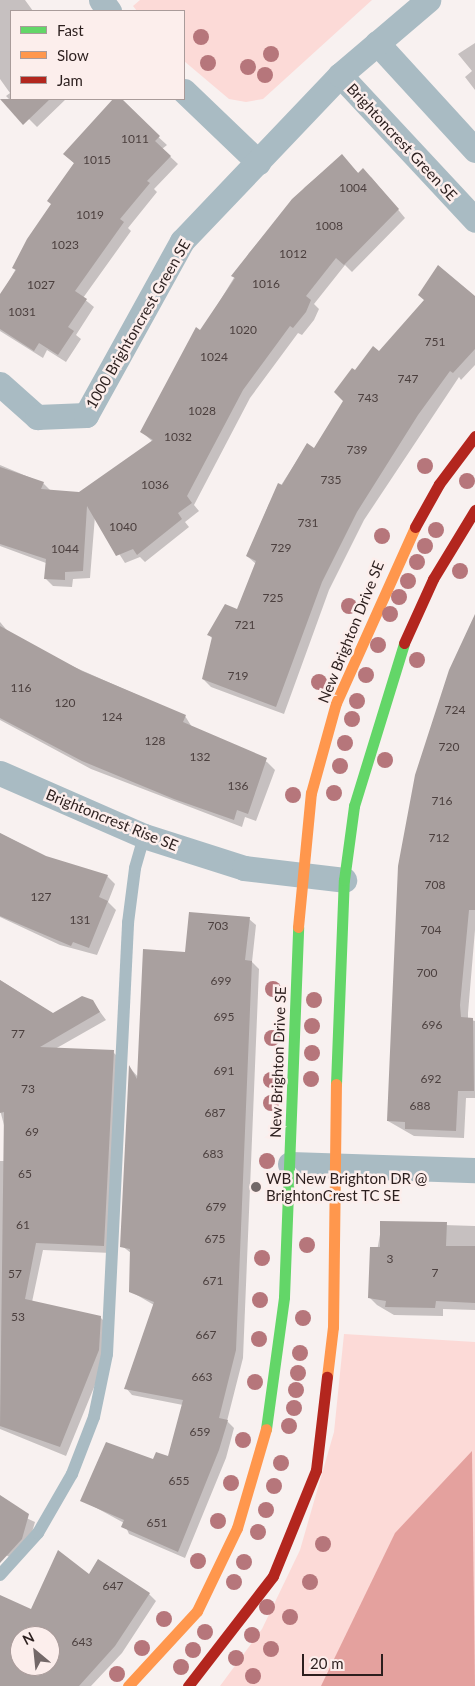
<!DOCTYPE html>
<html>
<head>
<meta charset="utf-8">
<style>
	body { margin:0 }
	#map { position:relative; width:475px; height:1686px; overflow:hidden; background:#f8f1f0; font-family:Lato,sans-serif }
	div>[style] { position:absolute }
	.green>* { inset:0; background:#fcdad7 }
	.water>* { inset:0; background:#e4a19e }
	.shadow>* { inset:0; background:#0003 }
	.building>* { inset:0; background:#a9a09f }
	.lane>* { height:12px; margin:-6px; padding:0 6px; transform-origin:6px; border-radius:6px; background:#a9bbc3 }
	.street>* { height:25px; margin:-12.5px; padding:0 12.5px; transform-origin:12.5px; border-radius:12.5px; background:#a9bbc3 }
	.fast>* { height:11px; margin:-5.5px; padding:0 5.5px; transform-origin:5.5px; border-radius:5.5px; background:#63d668 }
	.slow>* { height:11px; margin:-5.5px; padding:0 5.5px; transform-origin:5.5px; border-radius:5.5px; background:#ff974d }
	.jam>* { height:11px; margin:-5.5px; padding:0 5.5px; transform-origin:5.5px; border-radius:5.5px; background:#b3261e }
	.trees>* { width:16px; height:16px; margin:-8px; border-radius:50%; background:#b6767b }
	.dots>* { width:14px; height:14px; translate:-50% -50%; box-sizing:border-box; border:2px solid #fceeec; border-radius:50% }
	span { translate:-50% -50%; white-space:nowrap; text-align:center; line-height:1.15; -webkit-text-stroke:5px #fceeec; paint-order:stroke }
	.number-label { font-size:12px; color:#4b3f3e }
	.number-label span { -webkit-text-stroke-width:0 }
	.street-label { font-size:15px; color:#2c1f1e }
	.poi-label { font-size:15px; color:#2c1f1e }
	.left { translate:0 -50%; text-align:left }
	.legend { position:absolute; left:10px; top:10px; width:175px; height:90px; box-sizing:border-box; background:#fceeec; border:1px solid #a99b9a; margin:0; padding:6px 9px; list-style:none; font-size:15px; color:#2c1f1e }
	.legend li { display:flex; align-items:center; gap:10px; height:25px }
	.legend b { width:25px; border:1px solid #a99b9a }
	.north { position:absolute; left:10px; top:1626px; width:50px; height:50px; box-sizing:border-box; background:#fceeec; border:1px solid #a99b9a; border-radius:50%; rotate:332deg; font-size:14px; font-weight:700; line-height:20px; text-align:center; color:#2c1f1e }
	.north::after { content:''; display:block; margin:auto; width:18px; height:22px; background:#736868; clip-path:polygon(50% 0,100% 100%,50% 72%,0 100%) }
	.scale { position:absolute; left:302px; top:1654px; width:81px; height:22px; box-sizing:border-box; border:2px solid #2c1f1e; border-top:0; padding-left:6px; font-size:15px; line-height:18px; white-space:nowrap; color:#2c1f1e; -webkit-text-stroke:4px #fceeec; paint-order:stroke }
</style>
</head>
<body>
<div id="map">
	<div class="green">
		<div style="clip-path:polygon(140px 0,372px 0,263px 99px,246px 102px,229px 99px,184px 61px,184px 11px,137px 11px,133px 6px)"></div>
		<div style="clip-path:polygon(344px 1334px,475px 1342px,475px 1686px,220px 1686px,262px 1629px,300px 1550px,334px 1432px)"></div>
	</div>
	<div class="water">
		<div style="clip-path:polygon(472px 1451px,475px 1686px,321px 1686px,395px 1533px)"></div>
	</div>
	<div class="shadow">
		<div style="clip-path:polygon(0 0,25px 0,33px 11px,11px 11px,11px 99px,66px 99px,37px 127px,6px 96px,10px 93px,0 79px)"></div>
		<div style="clip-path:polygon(475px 43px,475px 90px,465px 77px,472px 71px,458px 54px)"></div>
		<div style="clip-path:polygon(117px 99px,167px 145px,162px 149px,178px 164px,154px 189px,157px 192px,128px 228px,131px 231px,83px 298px,94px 307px,76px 335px,81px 339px,66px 362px,47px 350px,43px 358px,0 331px,0 297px,75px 164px,64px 154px)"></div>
		<div style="clip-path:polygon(342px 156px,359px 174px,371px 177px,405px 218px,352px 272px,345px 265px,314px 304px,319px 309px,314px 320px,302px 335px,298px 333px,250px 398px,194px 505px,199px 511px,185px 522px,189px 527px,145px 562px,140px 557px,125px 563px,95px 516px,90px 578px,73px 579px,72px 587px,53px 586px,45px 578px,46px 563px,0 546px,0 465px,43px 483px,51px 491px,79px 493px,153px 442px,142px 432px,196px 329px,201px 332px,249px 253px,305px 187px)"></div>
		<div style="clip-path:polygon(475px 298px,475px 365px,461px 380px,459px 377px,364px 520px,329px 590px,284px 714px,211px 687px,203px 679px,213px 639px,209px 635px,238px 610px,256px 564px,247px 556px,269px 504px,307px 445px,314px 449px,345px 401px,356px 372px,379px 352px)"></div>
		<div style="clip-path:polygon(475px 619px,475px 930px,468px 1013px,468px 1019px,475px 1021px,475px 1098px,466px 1098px,464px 1138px,414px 1136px,388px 1121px)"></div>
		<div style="clip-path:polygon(0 622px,10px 634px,38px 651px,185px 716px,192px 727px,267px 762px,275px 770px,256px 821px,245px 817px,242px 827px,91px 769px,0 720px)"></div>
		<div style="clip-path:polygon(0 833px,46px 857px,107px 876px,115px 884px,108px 902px,116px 910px,97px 955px,60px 945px,0 917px)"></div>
		<div style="clip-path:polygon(249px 919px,256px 925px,252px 962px,259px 969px,243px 1358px,227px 1421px,234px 1428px,226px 1458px,185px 1558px,129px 1534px,124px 1523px,82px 1500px,169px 1458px,183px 1405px,132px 1395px,126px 1388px,154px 1305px,130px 1291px,131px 1253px,122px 1246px,130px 1068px,139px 1078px,186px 953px)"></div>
		<div style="clip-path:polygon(0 980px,53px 1014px,92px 1001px,106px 1020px,55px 1049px,113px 1052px,120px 1059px,111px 1253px,43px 1250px,32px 1302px,100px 1317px,107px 1324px,106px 1358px,66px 1456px,0 1429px,0 1161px,4px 1161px,5px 1129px,0 1110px)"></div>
		<div style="clip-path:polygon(382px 1223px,475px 1226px,475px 1310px,443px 1309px,443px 1316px,394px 1315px,377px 1305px,369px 1297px)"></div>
		<div style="clip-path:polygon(0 1506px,35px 1522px,28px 1546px,15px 1560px,0 1552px)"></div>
		<div style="clip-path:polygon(evenodd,89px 1576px,149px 1594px,156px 1601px,122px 1653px,91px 1686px,0 1686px,0 1608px,32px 1610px,89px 1576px,20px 1636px,50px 1636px,50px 1666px,20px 1666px,20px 1636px)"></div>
	</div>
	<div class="building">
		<div style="clip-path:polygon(0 99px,50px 99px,23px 125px)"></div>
		<div style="clip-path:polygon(113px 99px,122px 99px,160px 136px,155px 141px,171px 156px,147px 181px,150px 183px,120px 219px,124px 222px,75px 291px,87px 299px,68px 327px,74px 331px,58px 355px,39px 343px,34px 351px,0 329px,0 294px,16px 270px,12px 268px,27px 239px,51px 204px,47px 201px,74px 163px,63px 154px)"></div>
		<div style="clip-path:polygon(342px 154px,358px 173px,363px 168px,399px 209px,344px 265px,336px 258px,306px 296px,311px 300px,306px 312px,293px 328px,290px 326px,243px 390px,187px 496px,192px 503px,178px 513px,182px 519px,137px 555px,133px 549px,116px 556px,87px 506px,83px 571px,65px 572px,65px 580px,44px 579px,46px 559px,0 544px,0 467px,44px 482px,41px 489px,79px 492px,153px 440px,140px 432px,196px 327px,200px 330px,235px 278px,231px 276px,292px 199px)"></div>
		<div style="clip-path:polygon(438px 265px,475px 296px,475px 349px,453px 373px,450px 371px,418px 415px,357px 512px,322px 582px,276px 707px,202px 679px,212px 637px,207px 635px,225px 604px,237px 609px,256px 561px,246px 556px,278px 483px,282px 485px,307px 443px,314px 448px,343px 401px,334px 392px,352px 368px,355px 370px,373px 346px,379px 351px,424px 300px,418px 295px)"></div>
		<div style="clip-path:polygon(475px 614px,475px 910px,469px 910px,460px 1005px,461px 1017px,473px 1018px,474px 1091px,458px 1091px,456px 1131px,405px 1129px,405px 1122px,387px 1121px,398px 866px,415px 775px,449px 670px)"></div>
		<div style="clip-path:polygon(0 626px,82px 671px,186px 715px,183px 722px,267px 758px,248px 814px,237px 810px,234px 820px,174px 799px,82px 761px,0 718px)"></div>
		<div style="clip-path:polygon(0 833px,46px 856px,108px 875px,99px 897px,108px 901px,89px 948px,73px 942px,71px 946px,0 916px)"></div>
		<div style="clip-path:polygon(189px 912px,250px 917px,245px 960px,252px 961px,236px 1350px,219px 1418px,228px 1420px,219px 1450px,178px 1552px,121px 1527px,124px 1520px,80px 1501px,106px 1442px,153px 1459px,156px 1452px,168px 1456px,183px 1400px,124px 1389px,154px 1302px,129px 1292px,130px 1249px,120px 1247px,129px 1065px,137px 1079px,143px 949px,185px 952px)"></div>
		<div style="clip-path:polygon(0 980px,53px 1013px,82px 996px,93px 1000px,100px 1012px,40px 1047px,114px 1050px,104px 1246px,36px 1243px,25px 1299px,101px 1316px,99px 1350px,60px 1447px,0 1426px,4px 1112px,0 1113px)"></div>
		<div style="clip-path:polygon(380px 1221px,447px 1222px,446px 1246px,475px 1246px,475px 1303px,436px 1301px,435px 1308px,385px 1307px,386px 1301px,368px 1298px,370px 1247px,380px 1247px)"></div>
		<div style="clip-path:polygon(0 1495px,29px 1514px,22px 1539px,0 1563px)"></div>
		<div style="clip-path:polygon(evenodd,58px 1550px,89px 1574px,98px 1559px,150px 1593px,115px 1646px,79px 1686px,0 1686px,0 1595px,31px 1609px,58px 1550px,20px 1636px,50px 1636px,50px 1666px,20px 1666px,20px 1636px)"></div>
	</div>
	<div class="lane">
		<div style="left:0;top:1575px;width:57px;rotate:-47.9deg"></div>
		<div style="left:38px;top:1533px;width:68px;rotate:-60deg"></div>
		<div style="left:72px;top:1474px;width:61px;rotate:-68.9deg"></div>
		<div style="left:94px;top:1417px;width:64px;rotate:-78.3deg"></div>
		<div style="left:107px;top:1354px;width:432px;rotate:-87.2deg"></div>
		<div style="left:128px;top:923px;width:55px;rotate:-82.7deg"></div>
		<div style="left:135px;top:868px;width:33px;rotate:-74deg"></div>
	</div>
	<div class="street">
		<div style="left:101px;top:0;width:14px;rotate:54deg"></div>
		<div style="left:377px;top:43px;width:145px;rotate:47.5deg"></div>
		<div style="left:340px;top:75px;width:198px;rotate:47deg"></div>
		<div style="left:184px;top:91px;width:103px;rotate:43.8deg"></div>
		<div style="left:0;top:384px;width:50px;rotate:41.7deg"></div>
		<div style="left:37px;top:417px;width:49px;rotate:-2.3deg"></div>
		<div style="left:86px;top:415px;width:199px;rotate:-61.1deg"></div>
		<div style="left:182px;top:241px;width:229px;rotate:-46.4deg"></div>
		<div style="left:340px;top:75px;width:116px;rotate:-40.4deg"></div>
		<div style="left:0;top:773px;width:157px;rotate:23.6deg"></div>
		<div style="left:144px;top:836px;width:105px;rotate:17.7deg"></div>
		<div style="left:244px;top:868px;width:101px;rotate:6.8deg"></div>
		<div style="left:290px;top:1164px;width:185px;rotate:1.9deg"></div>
	</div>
	<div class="fast">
		<div style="left:336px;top:1084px;width:204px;rotate:-87.8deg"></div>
		<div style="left:344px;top:880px;width:75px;rotate:-82.3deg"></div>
		<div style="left:354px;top:806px;width:170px;rotate:-72.9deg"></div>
		<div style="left:266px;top:1429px;width:133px;rotate:-82.2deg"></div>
		<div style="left:284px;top:1297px;width:370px;rotate:-87.8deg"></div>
	</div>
	<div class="slow">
		<div style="left:298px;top:927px;width:135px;rotate:-84.5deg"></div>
		<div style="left:311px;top:793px;width:93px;rotate:-74.5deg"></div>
		<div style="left:336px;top:703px;width:193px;rotate:-65.8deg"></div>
		<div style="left:327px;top:1377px;width:50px;rotate:-83.2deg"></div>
		<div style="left:333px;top:1327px;width:243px;rotate:-89.3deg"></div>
		<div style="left:128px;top:1686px;width:102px;rotate:-47.4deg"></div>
		<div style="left:197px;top:1611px;width:92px;rotate:-64.3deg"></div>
		<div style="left:237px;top:1528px;width:103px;rotate:-73.7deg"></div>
	</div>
	<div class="jam">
		<div style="left:415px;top:527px;width:49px;rotate:-60.8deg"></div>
		<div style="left:439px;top:484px;width:60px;rotate:-53.1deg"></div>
		<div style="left:404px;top:643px;width:70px;rotate:-65.6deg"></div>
		<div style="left:433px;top:579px;width:81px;rotate:-58.7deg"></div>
		<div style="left:188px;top:1686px;width:139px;rotate:-52.3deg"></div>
		<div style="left:273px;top:1576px;width:114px;rotate:-67.9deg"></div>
		<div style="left:316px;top:1470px;width:94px;rotate:-83.3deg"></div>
	</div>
	<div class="trees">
		<div style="left:201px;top:37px"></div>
		<div style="left:271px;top:54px"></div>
		<div style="left:208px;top:63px"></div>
		<div style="left:248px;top:67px"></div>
		<div style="left:265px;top:75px"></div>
		<div style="left:425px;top:466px"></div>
		<div style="left:467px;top:481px"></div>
		<div style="left:436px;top:530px"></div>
		<div style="left:382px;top:536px"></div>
		<div style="left:425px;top:546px"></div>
		<div style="left:417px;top:562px"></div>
		<div style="left:460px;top:571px"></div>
		<div style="left:408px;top:581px"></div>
		<div style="left:399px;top:597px"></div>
		<div style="left:349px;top:606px"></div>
		<div style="left:390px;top:614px"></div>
		<div style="left:378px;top:645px"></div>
		<div style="left:417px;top:660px"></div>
		<div style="left:366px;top:675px"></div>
		<div style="left:319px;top:682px"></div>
		<div style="left:357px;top:701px"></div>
		<div style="left:352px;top:719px"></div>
		<div style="left:345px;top:743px"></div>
		<div style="left:385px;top:760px"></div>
		<div style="left:340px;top:766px"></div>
		<div style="left:334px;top:793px"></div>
		<div style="left:293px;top:795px"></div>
		<div style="left:273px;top:989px"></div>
		<div style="left:314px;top:1000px"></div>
		<div style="left:312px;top:1026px"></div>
		<div style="left:272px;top:1038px"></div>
		<div style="left:312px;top:1053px"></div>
		<div style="left:311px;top:1079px"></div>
		<div style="left:271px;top:1080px"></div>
		<div style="left:271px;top:1103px"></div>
		<div style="left:267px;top:1161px"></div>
		<div style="left:307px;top:1245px"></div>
		<div style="left:262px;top:1258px"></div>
		<div style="left:260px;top:1300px"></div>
		<div style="left:303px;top:1318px"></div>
		<div style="left:259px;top:1339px"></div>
		<div style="left:300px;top:1353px"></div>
		<div style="left:298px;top:1373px"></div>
		<div style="left:255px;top:1382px"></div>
		<div style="left:296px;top:1390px"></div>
		<div style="left:294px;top:1408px"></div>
		<div style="left:289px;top:1426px"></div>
		<div style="left:243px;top:1440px"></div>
		<div style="left:281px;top:1463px"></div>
		<div style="left:231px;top:1483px"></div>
		<div style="left:274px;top:1486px"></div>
		<div style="left:266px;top:1510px"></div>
		<div style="left:218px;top:1521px"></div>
		<div style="left:258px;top:1532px"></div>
		<div style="left:323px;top:1544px"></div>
		<div style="left:198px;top:1561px"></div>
		<div style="left:244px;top:1562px"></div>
		<div style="left:234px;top:1582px"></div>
		<div style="left:310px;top:1582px"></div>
		<div style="left:267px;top:1607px"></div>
		<div style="left:290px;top:1617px"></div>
		<div style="left:164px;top:1619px"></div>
		<div style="left:205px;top:1632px"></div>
		<div style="left:252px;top:1635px"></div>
		<div style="left:142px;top:1648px"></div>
		<div style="left:271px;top:1649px"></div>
		<div style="left:193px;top:1650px"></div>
		<div style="left:236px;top:1658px"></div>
		<div style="left:181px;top:1667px"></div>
		<div style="left:117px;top:1674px"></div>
		<div style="left:253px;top:1676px"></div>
	</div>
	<div class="dots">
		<div style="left:256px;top:1187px;background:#736868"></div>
	</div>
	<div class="number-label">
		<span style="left:135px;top:139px">1011</span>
		<span style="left:97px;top:160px">1015</span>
		<span style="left:353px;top:188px">1004</span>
		<span style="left:90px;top:215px">1019</span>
		<span style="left:329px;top:226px">1008</span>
		<span style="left:65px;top:245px">1023</span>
		<span style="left:293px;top:254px">1012</span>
		<span style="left:266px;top:284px">1016</span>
		<span style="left:41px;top:285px">1027</span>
		<span style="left:22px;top:312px">1031</span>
		<span style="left:243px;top:330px">1020</span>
		<span style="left:435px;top:342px">751</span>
		<span style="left:214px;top:357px">1024</span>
		<span style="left:408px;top:379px">747</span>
		<span style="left:368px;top:398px">743</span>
		<span style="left:202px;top:411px">1028</span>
		<span style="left:178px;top:437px">1032</span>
		<span style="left:357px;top:450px">739</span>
		<span style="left:331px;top:480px">735</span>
		<span style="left:155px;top:485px">1036</span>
		<span style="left:308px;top:523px">731</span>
		<span style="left:123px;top:527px">1040</span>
		<span style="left:281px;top:548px">729</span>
		<span style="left:65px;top:549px">1044</span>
		<span style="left:273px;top:598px">725</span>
		<span style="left:245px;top:625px">721</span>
		<span style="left:238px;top:676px">719</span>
		<span style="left:21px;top:688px">116</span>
		<span style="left:65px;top:703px">120</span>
		<span style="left:455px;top:710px">724</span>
		<span style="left:112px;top:717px">124</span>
		<span style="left:155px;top:741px">128</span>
		<span style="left:449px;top:747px">720</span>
		<span style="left:200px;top:757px">132</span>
		<span style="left:238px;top:786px">136</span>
		<span style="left:442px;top:801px">716</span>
		<span style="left:439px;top:838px">712</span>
		<span style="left:435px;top:885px">708</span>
		<span style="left:41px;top:897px">127</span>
		<span style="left:80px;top:920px">131</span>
		<span style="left:218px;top:926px">703</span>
		<span style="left:431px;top:930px">704</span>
		<span style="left:427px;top:973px">700</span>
		<span style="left:221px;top:981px">699</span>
		<span style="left:224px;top:1017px">695</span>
		<span style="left:432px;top:1025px">696</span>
		<span style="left:18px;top:1034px">77</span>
		<span style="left:224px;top:1071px">691</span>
		<span style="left:431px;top:1079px">692</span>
		<span style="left:28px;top:1089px">73</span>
		<span style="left:420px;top:1106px">688</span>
		<span style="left:215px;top:1113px">687</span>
		<span style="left:32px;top:1132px">69</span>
		<span style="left:213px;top:1154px">683</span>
		<span style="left:25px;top:1174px">65</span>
		<span style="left:216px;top:1207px">679</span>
		<span style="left:23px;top:1225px">61</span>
		<span style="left:215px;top:1239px">675</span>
		<span style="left:390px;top:1259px">3</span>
		<span style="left:435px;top:1273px">7</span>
		<span style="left:15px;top:1274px">57</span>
		<span style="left:213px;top:1281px">671</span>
		<span style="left:18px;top:1317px">53</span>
		<span style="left:206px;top:1335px">667</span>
		<span style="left:202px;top:1377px">663</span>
		<span style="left:200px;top:1432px">659</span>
		<span style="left:179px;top:1481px">655</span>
		<span style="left:157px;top:1523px">651</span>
		<span style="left:113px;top:1586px">647</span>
		<span style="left:82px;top:1642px">643</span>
	</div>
	<div class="street-label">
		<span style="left:402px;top:142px;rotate:47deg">Brightoncrest Green SE</span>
		<span style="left:138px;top:324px;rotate:-60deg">1000 Brightoncrest Green SE</span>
		<span style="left:351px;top:632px;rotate:-68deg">New Brighton Drive SE</span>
		<span style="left:112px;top:820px;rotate:22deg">Brightoncrest Rise SE</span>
		<span style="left:278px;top:1062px;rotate:-88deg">New Brighton Drive SE</span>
	</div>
	<div class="poi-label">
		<span class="left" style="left:266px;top:1187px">WB New Brighton DR @<br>BrightonCrest TC SE</span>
	</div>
	<ul class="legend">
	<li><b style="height:6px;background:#63d668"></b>Fast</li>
	<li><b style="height:6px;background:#ff974d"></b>Slow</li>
	<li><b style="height:6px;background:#b3261e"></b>Jam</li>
	</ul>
	<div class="north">N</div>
	<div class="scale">20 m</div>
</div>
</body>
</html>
